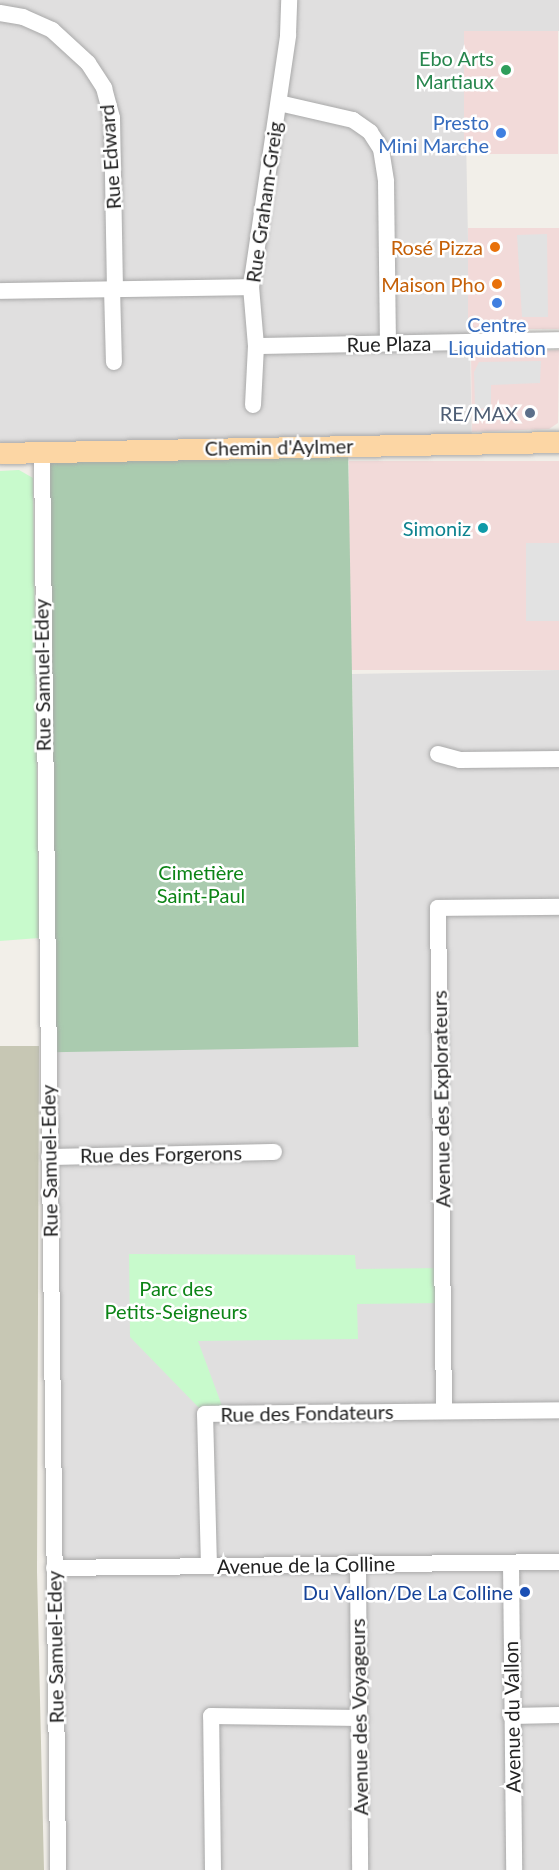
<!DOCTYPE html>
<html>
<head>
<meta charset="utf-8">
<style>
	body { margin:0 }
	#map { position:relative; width:559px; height:1870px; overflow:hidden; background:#f2efe9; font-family:Lato,sans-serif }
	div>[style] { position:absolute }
	.residential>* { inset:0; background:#e0dfdf }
	.commercial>* { inset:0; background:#f2dad9; transform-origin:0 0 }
	.construction>* { inset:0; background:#c7c7b4 }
	.cemetery>* { inset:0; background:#aacbaf; transform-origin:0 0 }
	.park>* { inset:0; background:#c8facc }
	.parking>* { inset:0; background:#e2e2e2; transform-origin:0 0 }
	.roads { filter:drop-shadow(0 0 2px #a9a9a9) drop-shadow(0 0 2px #a9a9a9) }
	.minor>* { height:16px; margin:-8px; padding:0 8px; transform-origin:8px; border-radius:8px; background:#fff }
	.major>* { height:21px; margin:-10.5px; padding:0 10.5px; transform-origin:10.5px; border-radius:10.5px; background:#fcd6a4 }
	.dots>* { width:16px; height:16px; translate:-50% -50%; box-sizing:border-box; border:3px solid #fff; border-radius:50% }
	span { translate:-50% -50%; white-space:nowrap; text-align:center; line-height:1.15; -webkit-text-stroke:5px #fff; paint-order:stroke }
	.leisure-label { font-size:20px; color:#27864d }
	.right { translate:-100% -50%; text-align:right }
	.shop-label { font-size:20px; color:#366cbe }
	.street-label { font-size:20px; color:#222 }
	.food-label { font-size:20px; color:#c56008 }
	.service-label { font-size:20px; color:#4e5e75 }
	.culture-label { font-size:20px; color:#0d838f }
	.park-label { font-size:20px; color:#0c8416 }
	.transit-label { font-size:20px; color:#164399 }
</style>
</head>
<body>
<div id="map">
	<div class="residential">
		<div style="clip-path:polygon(0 0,559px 0,559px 31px,464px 34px,472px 444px,0 453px)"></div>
		<div style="clip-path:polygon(559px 670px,559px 1870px,58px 1870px,47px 1049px,359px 1046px,352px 674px)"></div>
	</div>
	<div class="commercial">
		<div style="left:558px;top:31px;width:123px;height:94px;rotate:90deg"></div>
		<div style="left:559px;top:228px;width:101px;height:91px;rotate:90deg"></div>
		<div style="clip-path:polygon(559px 350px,558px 423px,549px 429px,472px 432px,471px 353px)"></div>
		<div style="left:559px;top:461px;width:209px;height:210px;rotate:90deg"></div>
	</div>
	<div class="construction">
		<div style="clip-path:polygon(0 1046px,39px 1046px,37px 1572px,44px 1870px,0 1870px)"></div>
	</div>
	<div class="cemetery">
		<div style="left:348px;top:446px;width:601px;height:306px;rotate:89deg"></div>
	</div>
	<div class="park">
		<div style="clip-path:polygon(19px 470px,33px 478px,39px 938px,0 941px,0 471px)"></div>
		<div style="clip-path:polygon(129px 1254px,355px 1255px,356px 1269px,443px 1268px,443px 1303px,357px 1304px,358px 1339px,198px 1341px,225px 1414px,205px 1414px,130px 1337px)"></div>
	</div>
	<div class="parking">
		<div style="clip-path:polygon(547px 234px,548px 317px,522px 317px,517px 235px)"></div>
		<div style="clip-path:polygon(541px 361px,540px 383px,491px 385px,491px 408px,475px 409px,474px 372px,479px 362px)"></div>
		<div style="left:526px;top:543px;width:33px;height:78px"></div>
	</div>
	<div class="roads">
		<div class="minor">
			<div style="left:0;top:13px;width:23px;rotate:10deg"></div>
			<div style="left:23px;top:17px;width:32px;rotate:24deg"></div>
			<div style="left:52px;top:30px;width:49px;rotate:42.5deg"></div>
			<div style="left:88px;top:63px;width:30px;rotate:57deg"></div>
			<div style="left:104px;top:88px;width:31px;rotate:75deg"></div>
			<div style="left:112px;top:118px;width:170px;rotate:89deg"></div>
			<div style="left:279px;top:103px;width:76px;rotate:12.9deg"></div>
			<div style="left:353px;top:120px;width:21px;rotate:35deg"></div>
			<div style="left:370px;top:132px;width:20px;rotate:57deg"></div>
			<div style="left:381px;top:149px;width:33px;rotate:81deg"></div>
			<div style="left:386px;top:182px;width:162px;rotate:89.3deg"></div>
			<div style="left:112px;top:288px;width:74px;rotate:88.5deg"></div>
			<div style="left:0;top:291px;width:251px;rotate:-0.9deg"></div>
			<div style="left:256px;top:346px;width:303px;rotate:-1.1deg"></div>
			<div style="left:253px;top:405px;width:59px;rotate:-87.1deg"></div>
			<div style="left:256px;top:346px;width:59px;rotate:-94.8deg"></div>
			<div style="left:251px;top:287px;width:255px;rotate:-81.6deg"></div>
			<div style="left:288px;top:35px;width:35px;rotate:-88deg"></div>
			<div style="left:42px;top:453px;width:1417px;rotate:89.35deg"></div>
			<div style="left:438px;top:754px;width:23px;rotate:15deg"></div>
			<div style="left:460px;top:760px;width:99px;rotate:-0.6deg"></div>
			<div style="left:49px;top:1157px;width:225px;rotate:-1.3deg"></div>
			<div style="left:444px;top:1411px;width:503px;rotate:-90.68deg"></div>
			<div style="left:438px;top:908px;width:121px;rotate:-0.5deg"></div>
			<div style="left:511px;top:1563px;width:307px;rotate:89.4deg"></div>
			<div style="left:358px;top:1564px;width:306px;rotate:89.6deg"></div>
			<div style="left:209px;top:1566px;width:152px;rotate:-91.5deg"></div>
			<div style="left:205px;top:1414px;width:354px;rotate:-0.6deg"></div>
			<div style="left:54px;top:1568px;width:505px;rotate:-0.68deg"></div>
			<div style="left:511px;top:1716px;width:48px;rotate:-1.2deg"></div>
			<div style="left:213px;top:1870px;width:154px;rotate:-90.7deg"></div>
			<div style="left:211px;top:1716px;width:149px;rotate:0.8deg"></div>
		</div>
		<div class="major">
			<div style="left:0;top:453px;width:559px;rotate:-1.13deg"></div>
		</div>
	</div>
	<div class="dots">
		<div style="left:506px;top:70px;background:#2e9e5b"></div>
		<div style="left:501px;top:133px;background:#3f7fe0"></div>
		<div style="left:495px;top:247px;background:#e8710a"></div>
		<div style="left:497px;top:284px;background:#e8710a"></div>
		<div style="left:497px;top:303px;background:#3f7fe0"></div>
		<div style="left:530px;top:413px;background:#5c6f8a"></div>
		<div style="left:483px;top:528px;background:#0f9aa8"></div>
		<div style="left:525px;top:1592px;background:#1a4fb4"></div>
	</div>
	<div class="leisure-label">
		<span class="right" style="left:494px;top:70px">Ebo Arts<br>Martiaux</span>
	</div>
	<div class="shop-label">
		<span class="right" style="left:489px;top:134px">Presto<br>Mini Marche</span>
		<span style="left:497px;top:336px">Centre<br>Liquidation</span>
	</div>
	<div class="street-label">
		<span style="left:110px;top:157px;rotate:-94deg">Rue Edward</span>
		<span style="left:264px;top:202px;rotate:-82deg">Rue Graham-Greig</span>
		<span style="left:389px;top:344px;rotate:-1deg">Rue Plaza</span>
		<span style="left:279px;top:447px;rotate:-1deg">Chemin d'Aylmer</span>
		<span style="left:42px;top:675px;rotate:-91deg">Rue Samuel-Edey</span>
		<span style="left:441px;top:1099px;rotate:-91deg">Avenue des Explorateurs</span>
		<span style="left:161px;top:1154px;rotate:-1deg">Rue des Forgerons</span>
		<span style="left:49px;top:1161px;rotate:-91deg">Rue Samuel-Edey</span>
		<span style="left:307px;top:1413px;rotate:-1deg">Rue des Fondateurs</span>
		<span style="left:306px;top:1565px;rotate:-1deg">Avenue de la Colline</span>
		<span style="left:55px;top:1647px;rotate:-91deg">Rue Samuel-Edey</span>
		<span style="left:359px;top:1717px;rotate:-91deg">Avenue des Voyageurs</span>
		<span style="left:512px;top:1717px;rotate:-91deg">Avenue du Vallon</span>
	</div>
	<div class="food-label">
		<span class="right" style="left:483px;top:247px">Rosé Pizza</span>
		<span class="right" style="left:485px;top:284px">Maison Pho</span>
	</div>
	<div class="service-label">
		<span class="right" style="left:518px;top:413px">RE/MAX</span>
	</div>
	<div class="culture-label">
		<span class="right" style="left:471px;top:528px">Simoniz</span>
	</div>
	<div class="park-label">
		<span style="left:201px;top:884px">Cimetière<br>Saint-Paul</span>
		<span style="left:176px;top:1300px">Parc des<br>Petits-Seigneurs</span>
	</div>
	<div class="transit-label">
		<span class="right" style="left:513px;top:1592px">Du Vallon/De La Colline</span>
	</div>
</div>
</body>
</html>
